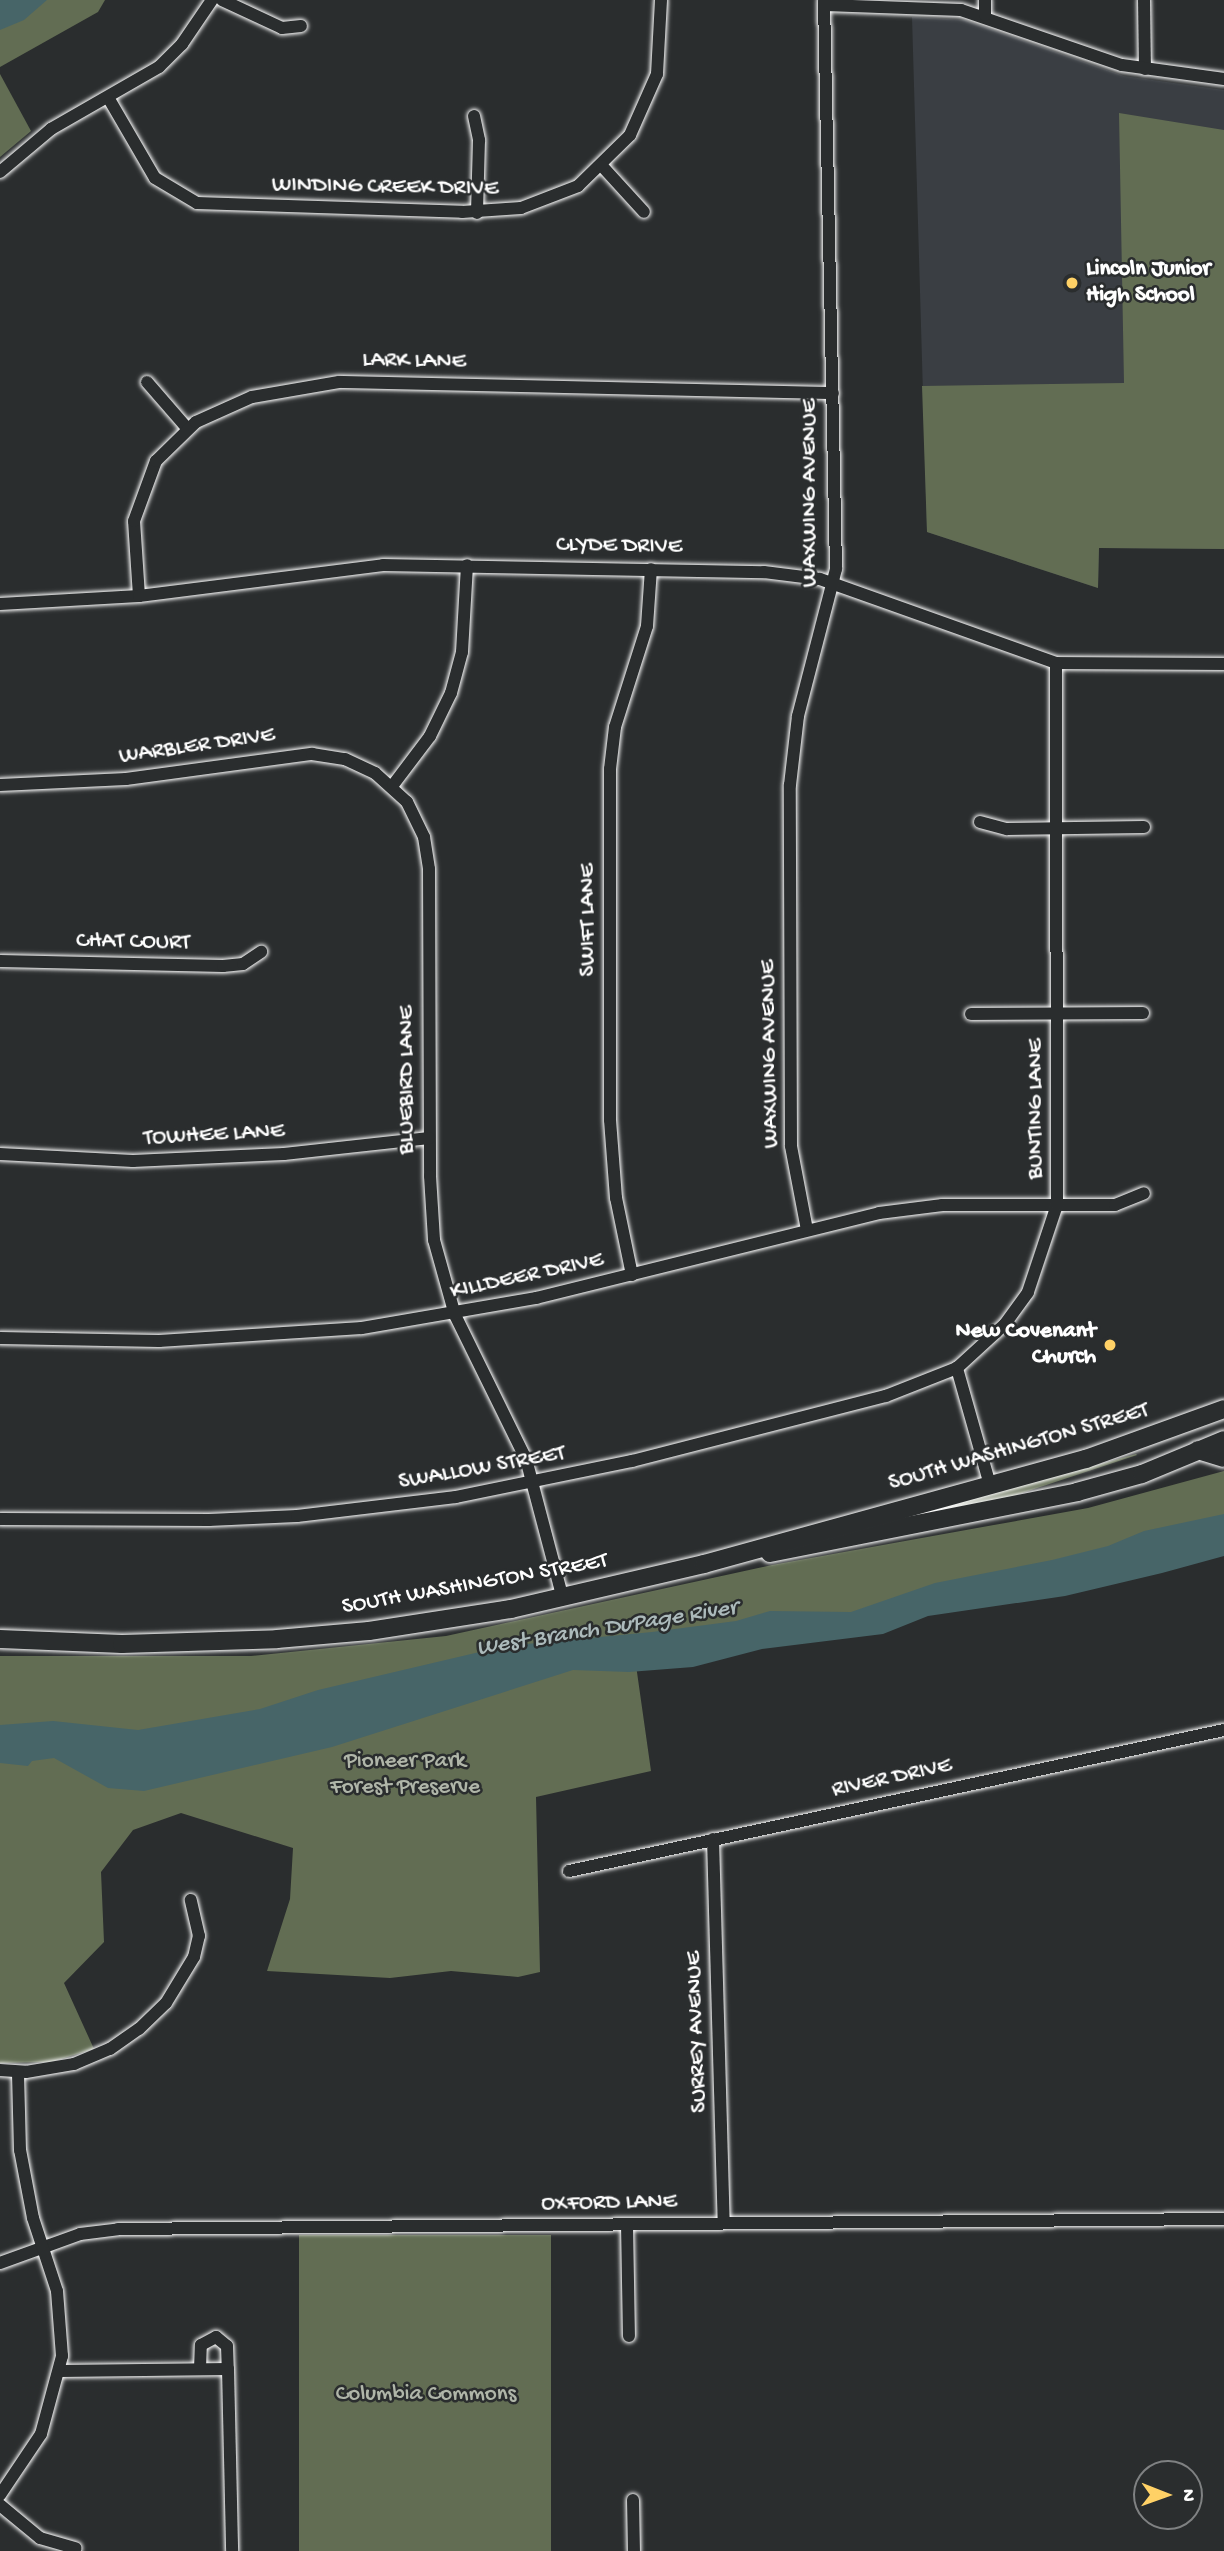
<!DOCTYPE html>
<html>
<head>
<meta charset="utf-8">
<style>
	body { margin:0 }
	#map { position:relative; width:1224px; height:2551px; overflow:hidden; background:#2a2d2e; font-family:"Gochi Hand",sans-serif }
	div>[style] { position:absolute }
	.built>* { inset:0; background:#3a3e43 }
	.green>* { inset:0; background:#626d53; transform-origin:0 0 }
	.water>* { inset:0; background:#476568 }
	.roads { filter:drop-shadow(0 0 2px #fff) drop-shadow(0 0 2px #fff) }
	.minor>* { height:12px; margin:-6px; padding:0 6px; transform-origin:6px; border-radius:6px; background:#2a2d2e }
	.secondary>* { height:18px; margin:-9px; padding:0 9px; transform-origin:9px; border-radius:9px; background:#2a2d2e }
	.dots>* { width:19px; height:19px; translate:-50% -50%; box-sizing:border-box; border:4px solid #2a2d2e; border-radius:50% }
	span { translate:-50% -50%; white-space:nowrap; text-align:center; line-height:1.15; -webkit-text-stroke:5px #2a2d2e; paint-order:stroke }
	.street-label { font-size:23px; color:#fff }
	.poi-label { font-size:23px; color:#fff; font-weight:700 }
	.left { translate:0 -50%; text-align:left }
	.right { translate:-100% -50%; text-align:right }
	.park-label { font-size:23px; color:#b0b6a9 }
	.water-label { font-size:24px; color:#acbabb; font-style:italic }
	.north { position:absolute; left:1133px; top:2460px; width:70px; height:70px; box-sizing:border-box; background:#2a2d2e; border:2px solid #7f8182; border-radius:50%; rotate:91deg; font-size:19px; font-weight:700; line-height:28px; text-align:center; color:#fff }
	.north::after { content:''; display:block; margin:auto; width:24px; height:32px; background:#ffd166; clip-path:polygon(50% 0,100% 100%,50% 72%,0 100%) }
</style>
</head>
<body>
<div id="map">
	<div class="built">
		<div style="clip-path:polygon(912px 17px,965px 20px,1124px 76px,1224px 90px,1224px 549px,1099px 548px,1098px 588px,927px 532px)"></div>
	</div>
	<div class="green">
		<div style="clip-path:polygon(0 0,105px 0,98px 12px,0 67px)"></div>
		<div style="clip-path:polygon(0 74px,31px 131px,0 157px)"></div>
		<div style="clip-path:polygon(1119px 113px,1224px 130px,1224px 549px,1099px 548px,1098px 588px,927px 532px,922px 386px,1124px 383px)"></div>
		<div style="clip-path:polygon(1136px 1454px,1137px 1455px,989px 1504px,859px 1531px)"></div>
		<div style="clip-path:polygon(1224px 1471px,1224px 1536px,878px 1621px,634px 1651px,651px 1771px,536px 1797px,540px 1972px,518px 1977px,451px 1971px,390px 1978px,267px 1971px,290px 1899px,293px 1848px,181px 1813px,133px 1830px,101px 1872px,104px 1942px,64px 1983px,94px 2049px,51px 2062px,0 2063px,0 1656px,251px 1656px,446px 1636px,772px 1565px,1088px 1508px)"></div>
		<div style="left:551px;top:2235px;width:316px;height:252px;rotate:90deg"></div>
	</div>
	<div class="water">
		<div style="clip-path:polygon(0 0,47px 0,24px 20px,0 30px)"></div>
		<div style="clip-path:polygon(1224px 1514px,1224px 1556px,1162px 1573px,1065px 1596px,928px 1616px,883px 1634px,762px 1649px,693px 1667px,629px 1672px,573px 1670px,332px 1747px,144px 1791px,108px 1788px,54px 1758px,32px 1761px,28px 1766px,0 1763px,0 1725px,53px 1721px,138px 1730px,260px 1709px,318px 1690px,505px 1646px,652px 1632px,736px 1621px,770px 1611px,851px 1612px,935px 1583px,1052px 1560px,1108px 1546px,1144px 1531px)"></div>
	</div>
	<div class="roads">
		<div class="minor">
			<div style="left:222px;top:0;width:66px;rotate:25deg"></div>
			<div style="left:282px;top:28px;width:19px;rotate:-6deg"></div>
			<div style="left:1144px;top:0;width:69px;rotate:89.2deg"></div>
			<div style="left:825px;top:5px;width:136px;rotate:2.1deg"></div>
			<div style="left:961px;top:10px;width:170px;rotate:18.9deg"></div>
			<div style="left:1122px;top:65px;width:103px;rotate:7.8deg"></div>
			<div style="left:985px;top:15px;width:15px;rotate:-90deg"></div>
			<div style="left:109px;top:99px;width:91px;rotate:59.8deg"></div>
			<div style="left:155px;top:178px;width:49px;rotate:30.8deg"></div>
			<div style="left:197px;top:203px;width:265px;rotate:1.9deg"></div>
			<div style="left:462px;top:212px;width:59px;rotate:-3.9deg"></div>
			<div style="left:521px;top:208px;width:61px;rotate:-21.1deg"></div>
			<div style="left:578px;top:186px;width:73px;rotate:-44.4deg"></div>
			<div style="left:630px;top:135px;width:67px;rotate:-66.1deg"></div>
			<div style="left:657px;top:74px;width:74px;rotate:-86.9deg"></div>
			<div style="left:474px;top:116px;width:25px;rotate:78deg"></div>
			<div style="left:479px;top:140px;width:73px;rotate:91.6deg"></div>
			<div style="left:602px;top:166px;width:62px;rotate:47.6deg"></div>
			<div style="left:0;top:172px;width:67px;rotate:-40.1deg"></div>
			<div style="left:51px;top:129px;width:125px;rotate:-29.9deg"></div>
			<div style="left:159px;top:67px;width:33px;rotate:-45deg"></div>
			<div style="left:182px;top:44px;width:53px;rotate:-55.7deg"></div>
			<div style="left:147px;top:382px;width:61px;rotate:49deg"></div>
			<div style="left:139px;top:596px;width:75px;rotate:-93.8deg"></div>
			<div style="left:134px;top:521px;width:64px;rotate:-69.9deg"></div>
			<div style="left:156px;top:461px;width:56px;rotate:-44.3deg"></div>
			<div style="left:196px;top:422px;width:61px;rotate:-24.1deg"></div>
			<div style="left:252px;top:397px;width:88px;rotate:-9.8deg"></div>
			<div style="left:339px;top:382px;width:494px;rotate:1.3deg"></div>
			<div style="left:0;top:604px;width:139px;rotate:-3.3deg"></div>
			<div style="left:139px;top:596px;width:246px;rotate:-7.2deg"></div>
			<div style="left:383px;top:565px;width:381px;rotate:1.1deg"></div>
			<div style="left:764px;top:572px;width:56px;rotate:7.1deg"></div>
			<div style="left:820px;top:579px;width:251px;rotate:19.6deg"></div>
			<div style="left:1056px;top:663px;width:168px;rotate:0.3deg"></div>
			<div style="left:0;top:785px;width:126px;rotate:-2.7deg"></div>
			<div style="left:126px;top:779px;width:188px;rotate:-7.7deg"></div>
			<div style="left:312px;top:754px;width:33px;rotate:9deg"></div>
			<div style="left:345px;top:759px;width:33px;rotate:25deg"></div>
			<div style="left:375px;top:773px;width:43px;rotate:42.2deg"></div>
			<div style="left:407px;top:802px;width:39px;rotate:64deg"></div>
			<div style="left:424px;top:837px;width:32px;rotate:81deg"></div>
			<div style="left:429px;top:869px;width:307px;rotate:89.8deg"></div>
			<div style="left:430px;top:1176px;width:64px;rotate:86.4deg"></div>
			<div style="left:434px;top:1240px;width:78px;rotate:74.4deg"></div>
			<div style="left:455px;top:1315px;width:161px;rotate:63.8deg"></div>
			<div style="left:526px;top:1459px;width:145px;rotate:75.2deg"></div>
			<div style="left:393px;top:785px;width:61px;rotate:-52.9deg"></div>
			<div style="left:430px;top:736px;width:48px;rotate:-64deg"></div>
			<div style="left:451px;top:693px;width:42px;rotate:-75deg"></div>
			<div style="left:462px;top:652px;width:87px;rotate:-86.7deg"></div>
			<div style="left:980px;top:822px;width:28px;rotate:15deg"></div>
			<div style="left:1007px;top:829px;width:137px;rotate:-0.8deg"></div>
			<div style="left:0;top:961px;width:223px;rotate:1.3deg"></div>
			<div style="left:223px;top:966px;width:20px;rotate:-6deg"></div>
			<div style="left:243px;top:964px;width:22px;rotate:-34deg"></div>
			<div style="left:971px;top:1014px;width:172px;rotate:-0.3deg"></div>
			<div style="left:0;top:1154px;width:133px;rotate:3deg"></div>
			<div style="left:133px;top:1161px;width:151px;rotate:-2.7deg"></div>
			<div style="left:284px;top:1154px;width:146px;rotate:-6.3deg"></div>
			<div style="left:807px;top:1230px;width:86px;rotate:-100.8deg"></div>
			<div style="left:791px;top:1146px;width:361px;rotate:-90.2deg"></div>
			<div style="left:790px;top:785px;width:69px;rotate:-83.4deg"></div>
			<div style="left:798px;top:716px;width:152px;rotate:-75.5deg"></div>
			<div style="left:836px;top:569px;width:569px;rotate:-91.21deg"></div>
			<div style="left:632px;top:1275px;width:79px;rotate:-101.7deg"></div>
			<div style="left:616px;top:1198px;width:78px;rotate:-94.4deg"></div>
			<div style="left:610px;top:1120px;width:351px;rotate:-90deg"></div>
			<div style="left:610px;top:769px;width:42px;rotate:-83.2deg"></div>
			<div style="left:615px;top:727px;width:106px;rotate:-72.4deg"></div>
			<div style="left:647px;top:626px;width:57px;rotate:-86deg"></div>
			<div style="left:0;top:1338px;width:159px;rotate:1.1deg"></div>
			<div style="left:159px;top:1341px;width:203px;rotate:-3.7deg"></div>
			<div style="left:362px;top:1328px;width:177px;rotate:-9.8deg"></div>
			<div style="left:536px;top:1298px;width:353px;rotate:-13.9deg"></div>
			<div style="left:879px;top:1213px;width:64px;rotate:-7.2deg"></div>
			<div style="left:942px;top:1205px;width:173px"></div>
			<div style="left:1115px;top:1205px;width:31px;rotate:-22deg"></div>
			<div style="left:990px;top:1485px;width:122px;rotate:-105.8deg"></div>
			<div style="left:957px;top:1368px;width:65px;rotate:-42.5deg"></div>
			<div style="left:1005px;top:1324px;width:39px;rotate:-54deg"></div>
			<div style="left:1028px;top:1292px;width:92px;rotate:-71.6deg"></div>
			<div style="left:1057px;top:1205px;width:542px;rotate:-90.11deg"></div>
			<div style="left:0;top:1519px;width:209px;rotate:0.3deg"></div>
			<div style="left:209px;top:1520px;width:88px;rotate:-2.6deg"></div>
			<div style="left:297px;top:1516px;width:160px;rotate:-6.8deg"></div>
			<div style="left:456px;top:1497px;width:180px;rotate:-11.6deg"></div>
			<div style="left:632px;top:1461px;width:262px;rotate:-14.4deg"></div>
			<div style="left:886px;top:1396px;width:76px;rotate:-21.5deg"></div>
			<div style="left:713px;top:1839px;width:384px;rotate:88.4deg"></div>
			<div style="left:569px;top:1871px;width:670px;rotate:-12.15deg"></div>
			<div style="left:0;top:2070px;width:26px;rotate:4deg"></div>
			<div style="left:26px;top:2072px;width:49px;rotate:-9.5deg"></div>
			<div style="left:74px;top:2064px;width:39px;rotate:-23deg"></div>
			<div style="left:110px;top:2049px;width:35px;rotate:-35deg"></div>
			<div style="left:139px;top:2029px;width:37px;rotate:-44deg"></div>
			<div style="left:166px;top:2003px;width:54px;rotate:-58.7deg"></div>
			<div style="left:194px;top:1957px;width:22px;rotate:-77deg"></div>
			<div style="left:199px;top:1936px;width:37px;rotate:-103deg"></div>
			<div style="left:627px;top:2224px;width:112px;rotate:89deg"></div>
			<div style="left:0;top:2263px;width:85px;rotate:-19.9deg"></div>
			<div style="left:80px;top:2234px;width:38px;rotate:-7deg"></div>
			<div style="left:118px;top:2229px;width:1106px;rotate:-0.52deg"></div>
			<div style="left:200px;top:2369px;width:24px;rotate:-88deg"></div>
			<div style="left:201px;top:2345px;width:17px;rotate:-28deg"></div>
			<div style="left:216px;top:2337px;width:14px;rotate:39deg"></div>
			<div style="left:227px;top:2346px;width:23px;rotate:88deg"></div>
			<div style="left:60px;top:2371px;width:168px;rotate:-0.7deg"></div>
			<div style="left:228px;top:2369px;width:182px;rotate:88.7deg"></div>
			<div style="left:0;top:2495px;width:73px;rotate:-56.1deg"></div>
			<div style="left:41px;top:2434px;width:81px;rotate:-74.9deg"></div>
			<div style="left:62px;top:2356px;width:65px;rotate:-94.4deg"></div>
			<div style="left:57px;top:2291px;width:77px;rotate:-108.2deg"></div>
			<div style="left:33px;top:2218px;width:69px;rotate:-100.8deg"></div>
			<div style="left:20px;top:2150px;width:78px;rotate:-91.5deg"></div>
			<div style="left:633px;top:2500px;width:51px;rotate:88.9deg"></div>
			<div style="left:0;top:2505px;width:52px;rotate:39.5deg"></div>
			<div style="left:40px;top:2538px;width:37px;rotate:16deg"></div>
		</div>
		<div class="secondary">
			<div style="left:1198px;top:1450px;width:27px;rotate:17deg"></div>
			<div style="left:770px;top:1553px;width:313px;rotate:-11.2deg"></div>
			<div style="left:1077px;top:1492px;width:67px;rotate:-15.5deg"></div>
			<div style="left:1142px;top:1474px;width:89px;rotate:-22.5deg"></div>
			<div style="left:0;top:1639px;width:122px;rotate:2.3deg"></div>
			<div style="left:122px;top:1644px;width:155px;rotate:-1.8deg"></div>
			<div style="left:277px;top:1639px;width:92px;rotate:-5deg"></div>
			<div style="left:369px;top:1631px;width:144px;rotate:-8.8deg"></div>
			<div style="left:511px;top:1609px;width:198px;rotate:-13.1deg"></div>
			<div style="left:704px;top:1564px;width:396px;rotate:-15.4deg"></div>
			<div style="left:1086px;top:1459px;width:147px;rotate:-19.9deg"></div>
		</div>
	</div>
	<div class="dots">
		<div style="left:1072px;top:283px;background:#ffd166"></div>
		<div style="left:1110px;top:1345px;background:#ffd166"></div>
	</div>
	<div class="street-label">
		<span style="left:385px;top:188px;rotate:1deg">WINDING CREEK DRIVE</span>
		<span style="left:414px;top:362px;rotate:1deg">LARK LANE</span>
		<span style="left:811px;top:493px;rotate:-90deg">WAXWING AVENUE</span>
		<span style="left:619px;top:547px;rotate:1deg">CLYDE DRIVE</span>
		<span style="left:197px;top:747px;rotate:-8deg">WARBLER DRIVE</span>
		<span style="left:589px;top:920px;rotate:-90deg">SWIFT LANE</span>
		<span style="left:133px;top:943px;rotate:1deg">CHAT COURT</span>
		<span style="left:771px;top:1054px;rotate:-91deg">WAXWING AVENUE</span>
		<span style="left:408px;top:1080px;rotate:-90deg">BLUEBIRD LANE</span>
		<span style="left:1037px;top:1109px;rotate:-90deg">BUNTING LANE</span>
		<span style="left:214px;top:1136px;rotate:-3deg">TOWHEE LANE</span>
		<span style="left:527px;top:1277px;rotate:-12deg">KILLDEER DRIVE</span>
		<span style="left:1019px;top:1448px;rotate:-16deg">SOUTH WASHINGTON STREET</span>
		<span style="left:482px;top:1469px;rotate:-10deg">SWALLOW STREET</span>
		<span style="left:475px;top:1585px;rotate:-10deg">SOUTH WASHINGTON STREET</span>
		<span style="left:892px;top:1779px;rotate:-12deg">RIVER DRIVE</span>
		<span style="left:698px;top:2032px;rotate:-92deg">SURREY AVENUE</span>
		<span style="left:609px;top:2204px;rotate:-1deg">OXFORD LANE</span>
	</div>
	<div class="poi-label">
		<span class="left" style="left:1086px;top:283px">Lincoln Junior<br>High School</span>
		<span class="right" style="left:1096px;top:1345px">New Covenant<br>Church</span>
	</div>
	<div class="park-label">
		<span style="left:405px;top:1775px">Pioneer Park<br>Forest Preserve</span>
		<span style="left:426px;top:2395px">Columbia Commons</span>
	</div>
	<div class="water-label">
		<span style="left:607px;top:1629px;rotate:-9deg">West Branch DuPage River</span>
	</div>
	<div class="north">N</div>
</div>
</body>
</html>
